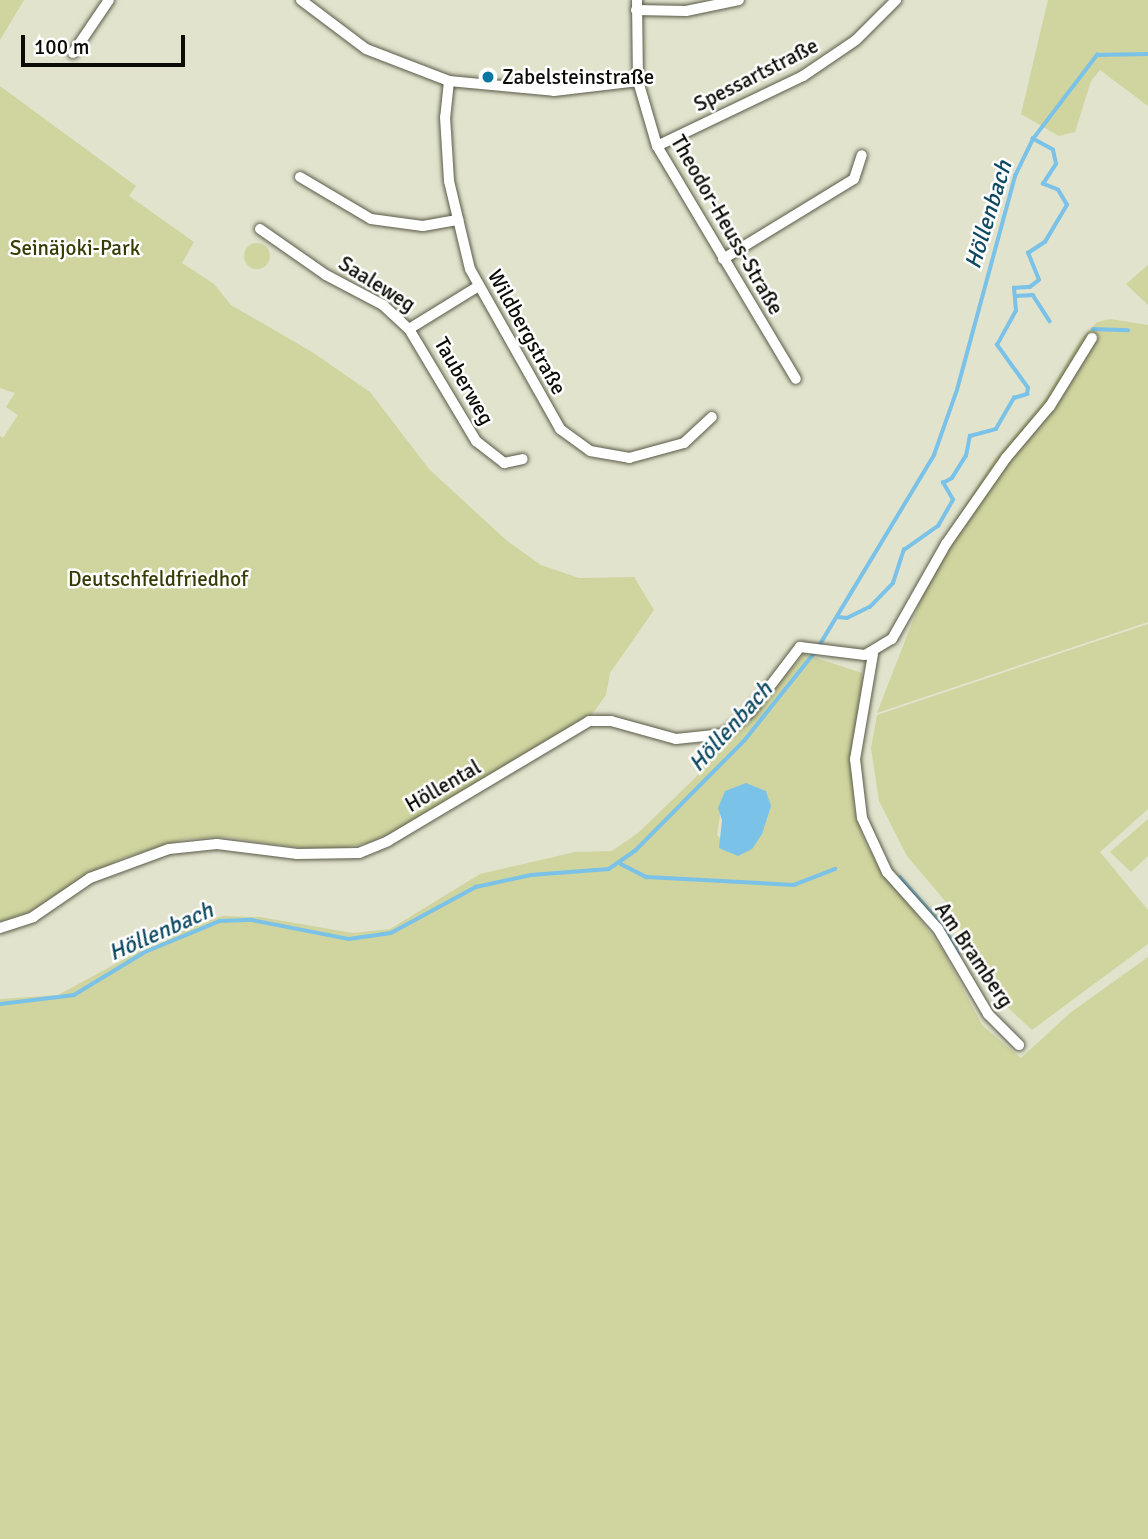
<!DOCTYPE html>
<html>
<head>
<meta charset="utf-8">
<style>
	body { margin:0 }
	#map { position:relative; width:1148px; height:1539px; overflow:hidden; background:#e1e3cd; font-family:Signika,sans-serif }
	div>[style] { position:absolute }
	.green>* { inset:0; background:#d0d49f }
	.round { border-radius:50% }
	.water>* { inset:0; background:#7ac2e7 }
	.stream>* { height:3.5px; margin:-1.75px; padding:0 1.75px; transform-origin:1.75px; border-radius:1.75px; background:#7ac2e7 }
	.roads { filter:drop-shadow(0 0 2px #595a47) drop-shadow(0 0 2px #595a47) }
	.minor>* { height:10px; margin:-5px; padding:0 5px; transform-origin:5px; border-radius:5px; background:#fff }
	.dots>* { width:19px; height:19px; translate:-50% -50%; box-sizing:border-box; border:4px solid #fff; border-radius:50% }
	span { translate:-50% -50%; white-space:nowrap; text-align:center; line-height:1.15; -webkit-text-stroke:5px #fff; paint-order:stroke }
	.street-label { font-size:21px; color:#0c0c06 }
	.poi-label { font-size:21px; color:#0c0c06 }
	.left { translate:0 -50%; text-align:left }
	.park-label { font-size:21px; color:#393b04 }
	.water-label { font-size:23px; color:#0e4962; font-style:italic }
	.scale { position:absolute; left:21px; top:35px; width:164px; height:32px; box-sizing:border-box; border:4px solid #0c0c06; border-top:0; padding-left:9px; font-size:21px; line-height:24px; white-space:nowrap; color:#0c0c06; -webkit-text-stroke:5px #fff; paint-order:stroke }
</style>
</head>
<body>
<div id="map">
	<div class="green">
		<div style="clip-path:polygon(0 0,24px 0,0 40px)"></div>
		<div style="clip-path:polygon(1048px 0,1148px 0,1148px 106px,1100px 70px,1091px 81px,1075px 132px,1059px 136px,1021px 114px)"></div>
		<div style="clip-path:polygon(0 86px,136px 186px,129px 196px,194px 242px,182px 263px,214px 284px,231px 305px,312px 352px,370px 392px,429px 469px,506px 540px,541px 565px,579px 578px,634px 577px,654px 610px,610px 673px,606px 695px,590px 717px,396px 831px,367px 843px,339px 849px,309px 849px,225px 837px,185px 839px,122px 858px,31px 911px,0 922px,0 436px,3px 438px,18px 415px,6px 407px,15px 393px,0 388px)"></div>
		<div class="round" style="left:244px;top:243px;width:26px;height:26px"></div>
		<div style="clip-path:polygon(1148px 265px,1148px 305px,1126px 284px)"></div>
		<div style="clip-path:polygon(1110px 319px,1148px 325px,1148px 622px,877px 713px,946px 535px,994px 460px,1045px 399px,1080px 340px,1097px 322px)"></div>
		<div style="clip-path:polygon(1148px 624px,1148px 809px,1100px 852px,1148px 910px,1148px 944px,1032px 1030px,1001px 1001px,946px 902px,907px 856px,879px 801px,871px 748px,877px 715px)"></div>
		<div style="clip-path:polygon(evenodd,804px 654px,862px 673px,864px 685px,852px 741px,854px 810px,866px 845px,942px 949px,982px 1025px,1021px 1058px,1070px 1013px,1148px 957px,1148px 1539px,0 1539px,0 999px,58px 995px,182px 928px,222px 916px,260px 917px,353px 933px,390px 929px,480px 874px,575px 852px,612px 851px,638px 833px,696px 777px,722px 740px,762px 703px,804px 654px,721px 810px,738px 856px,717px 835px,721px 810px)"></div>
		<div style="clip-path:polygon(1148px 819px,1148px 856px,1131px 872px,1110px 852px)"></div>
	</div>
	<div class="water">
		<div style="clip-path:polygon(746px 783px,766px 791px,771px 806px,762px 834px,752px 849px,738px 856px,719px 848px,722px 820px,718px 808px,725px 791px)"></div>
	</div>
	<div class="stream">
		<div style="left:1015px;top:296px;width:18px;rotate:-3deg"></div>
		<div style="left:1033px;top:295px;width:31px;rotate:57deg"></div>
		<div style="left:1093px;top:329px;width:35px;rotate:2deg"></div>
		<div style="left:838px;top:617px;width:9px;rotate:6deg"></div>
		<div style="left:847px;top:618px;width:25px;rotate:-26deg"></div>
		<div style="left:870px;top:607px;width:33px;rotate:-46deg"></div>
		<div style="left:893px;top:583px;width:35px;rotate:-72deg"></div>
		<div style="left:904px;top:550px;width:42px;rotate:-35.2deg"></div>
		<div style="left:938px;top:526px;width:30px;rotate:-60deg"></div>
		<div style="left:953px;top:500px;width:20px;rotate:-120deg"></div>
		<div style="left:943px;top:483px;width:10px;rotate:-29deg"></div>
		<div style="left:952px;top:478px;width:26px;rotate:-58deg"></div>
		<div style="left:966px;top:456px;width:20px;rotate:-79deg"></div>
		<div style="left:970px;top:436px;width:27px;rotate:-15deg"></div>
		<div style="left:996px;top:429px;width:36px;rotate:-60deg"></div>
		<div style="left:1014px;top:398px;width:14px;rotate:-17deg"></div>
		<div style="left:1027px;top:394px;width:6px;rotate:-81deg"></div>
		<div style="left:1028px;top:388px;width:53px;rotate:-125.8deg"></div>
		<div style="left:997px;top:345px;width:39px;rotate:-61deg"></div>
		<div style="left:1016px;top:311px;width:23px;rotate:-95deg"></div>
		<div style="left:1014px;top:288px;width:16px;rotate:-4deg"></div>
		<div style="left:1030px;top:287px;width:11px;rotate:-38deg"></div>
		<div style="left:1039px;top:280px;width:29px;rotate:-112deg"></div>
		<div style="left:1028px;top:253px;width:20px;rotate:-33deg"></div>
		<div style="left:1045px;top:242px;width:43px;rotate:-59.3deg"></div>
		<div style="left:1067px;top:205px;width:17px;rotate:-121deg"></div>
		<div style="left:1058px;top:190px;width:16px;rotate:-158deg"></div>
		<div style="left:1043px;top:184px;width:24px;rotate:-57deg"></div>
		<div style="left:1056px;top:164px;width:14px;rotate:-102deg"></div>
		<div style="left:1053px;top:150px;width:23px;rotate:-151deg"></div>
		<div style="left:819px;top:646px;width:223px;rotate:-58.9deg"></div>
		<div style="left:934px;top:455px;width:69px;rotate:-70.5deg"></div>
		<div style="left:957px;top:390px;width:222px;rotate:-74.8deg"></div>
		<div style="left:1015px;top:176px;width:41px;rotate:-64.1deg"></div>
		<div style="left:1033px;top:139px;width:106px;rotate:-52.7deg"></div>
		<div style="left:1097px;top:55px;width:51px;rotate:-1.1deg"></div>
		<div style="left:621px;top:864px;width:29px;rotate:27deg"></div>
		<div style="left:647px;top:877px;width:147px;rotate:3.1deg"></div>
		<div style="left:794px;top:885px;width:44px;rotate:-21.3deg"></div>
		<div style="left:900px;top:877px;width:67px;rotate:48.7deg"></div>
		<div style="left:944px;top:927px;width:31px;rotate:61deg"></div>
		<div style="left:0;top:1004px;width:75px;rotate:-6.9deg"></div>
		<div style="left:74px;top:995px;width:83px;rotate:-31.2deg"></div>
		<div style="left:145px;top:952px;width:81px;rotate:-22.5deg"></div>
		<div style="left:220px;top:921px;width:32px;rotate:-2deg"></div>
		<div style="left:252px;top:920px;width:99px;rotate:11.1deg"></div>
		<div style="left:349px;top:939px;width:42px;rotate:-8.1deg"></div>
		<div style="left:391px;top:933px;width:97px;rotate:-28.4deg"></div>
		<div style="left:476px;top:887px;width:56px;rotate:-12.3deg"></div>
		<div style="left:531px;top:875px;width:78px;rotate:-4.4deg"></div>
		<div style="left:609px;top:869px;width:33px;rotate:-35deg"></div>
		<div style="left:636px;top:850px;width:153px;rotate:-45.3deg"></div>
		<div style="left:744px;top:741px;width:114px;rotate:-51.4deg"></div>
	</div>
	<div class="roads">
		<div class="minor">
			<div style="left:301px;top:0;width:81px;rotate:37deg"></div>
			<div style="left:366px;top:49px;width:89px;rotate:21.1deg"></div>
			<div style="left:449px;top:81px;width:105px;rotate:5.4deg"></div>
			<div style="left:554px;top:91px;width:85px;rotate:-6.8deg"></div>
			<div style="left:637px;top:0;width:81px;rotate:89.3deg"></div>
			<div style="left:638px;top:81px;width:68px;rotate:73.7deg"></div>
			<div style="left:657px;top:146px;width:271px;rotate:59.2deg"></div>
			<div style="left:636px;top:10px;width:50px;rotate:1.1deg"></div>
			<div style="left:686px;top:11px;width:54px;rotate:-11.7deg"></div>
			<div style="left:73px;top:53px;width:64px;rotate:-55.8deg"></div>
			<div style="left:449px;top:81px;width:36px;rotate:96deg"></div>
			<div style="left:445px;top:117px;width:64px;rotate:86.4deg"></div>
			<div style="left:449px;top:181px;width:90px;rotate:76.6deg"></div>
			<div style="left:470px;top:269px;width:184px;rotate:60.6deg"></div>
			<div style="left:560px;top:429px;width:37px;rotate:36deg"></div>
			<div style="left:590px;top:451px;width:40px;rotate:10deg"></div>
			<div style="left:629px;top:458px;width:57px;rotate:-15.3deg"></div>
			<div style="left:684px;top:443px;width:38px;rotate:-43deg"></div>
			<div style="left:657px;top:146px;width:162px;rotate:-25.6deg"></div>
			<div style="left:803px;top:76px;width:64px;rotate:-34.2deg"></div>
			<div style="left:856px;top:40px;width:57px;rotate:-45deg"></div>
			<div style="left:300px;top:177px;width:82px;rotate:30.6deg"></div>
			<div style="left:371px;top:219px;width:52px;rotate:7.7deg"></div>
			<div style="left:423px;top:226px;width:36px;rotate:-10deg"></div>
			<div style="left:260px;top:229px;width:80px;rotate:34.9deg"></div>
			<div style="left:326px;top:275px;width:64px;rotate:27.8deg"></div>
			<div style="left:383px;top:305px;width:35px;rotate:43deg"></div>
			<div style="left:409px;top:329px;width:80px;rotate:-31.7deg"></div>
			<div style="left:723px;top:259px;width:153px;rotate:-31.4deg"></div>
			<div style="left:854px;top:179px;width:25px;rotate:-72deg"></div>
			<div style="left:409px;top:329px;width:131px;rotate:59.1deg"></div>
			<div style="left:476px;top:441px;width:36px;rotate:38deg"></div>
			<div style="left:504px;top:463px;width:19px;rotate:-12deg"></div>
			<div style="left:873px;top:654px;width:107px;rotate:99.7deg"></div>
			<div style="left:855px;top:759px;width:59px;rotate:83.2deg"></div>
			<div style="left:862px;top:818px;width:60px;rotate:65.2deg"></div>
			<div style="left:887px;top:872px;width:76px;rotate:48.2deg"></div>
			<div style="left:938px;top:929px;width:99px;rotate:59.5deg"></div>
			<div style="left:988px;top:1014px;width:44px;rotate:45deg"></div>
			<div style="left:0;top:928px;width:35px;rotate:-18deg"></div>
			<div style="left:33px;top:917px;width:69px;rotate:-34.4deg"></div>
			<div style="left:90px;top:878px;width:84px;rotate:-20.2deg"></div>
			<div style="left:169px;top:849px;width:48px;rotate:-5.9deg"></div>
			<div style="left:217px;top:844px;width:81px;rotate:7.1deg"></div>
			<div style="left:297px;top:854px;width:62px;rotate:-0.9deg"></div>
			<div style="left:359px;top:853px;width:31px;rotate:-22deg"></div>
			<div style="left:388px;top:841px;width:234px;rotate:-30.8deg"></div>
			<div style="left:589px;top:721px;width:22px"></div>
			<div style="left:611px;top:721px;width:67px;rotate:15.5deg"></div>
			<div style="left:676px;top:739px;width:48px;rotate:-5.9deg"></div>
			<div style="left:724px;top:734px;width:35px;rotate:-40deg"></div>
			<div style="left:751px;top:711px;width:81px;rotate:-52.6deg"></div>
			<div style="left:800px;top:647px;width:65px;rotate:7deg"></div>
			<div style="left:865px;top:655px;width:31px;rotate:-31deg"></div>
			<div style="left:892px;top:639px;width:109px;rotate:-60.4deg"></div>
			<div style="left:946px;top:544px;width:105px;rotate:-55.1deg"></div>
			<div style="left:1006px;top:458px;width:68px;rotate:-49.8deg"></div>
			<div style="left:1050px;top:406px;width:80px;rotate:-58.3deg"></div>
		</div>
	</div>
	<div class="dots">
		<div style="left:488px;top:77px;background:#0977a1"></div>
	</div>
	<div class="street-label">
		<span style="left:756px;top:75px;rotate:-27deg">Spessartstraße</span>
		<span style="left:727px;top:225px;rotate:60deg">Theodor-Heuss-Straße</span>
		<span style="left:377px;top:284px;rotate:32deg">Saaleweg</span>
		<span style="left:527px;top:332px;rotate:61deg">Wildbergstraße</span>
		<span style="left:464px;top:381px;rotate:60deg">Tauberweg</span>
		<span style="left:443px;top:786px;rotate:-30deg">Höllental</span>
		<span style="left:974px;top:955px;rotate:56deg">Am Bramberg</span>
	</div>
	<div class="poi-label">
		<span class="left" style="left:502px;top:77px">Zabelsteinstraße</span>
	</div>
	<div class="park-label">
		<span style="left:75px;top:248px">Seinäjoki-Park</span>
		<span style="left:158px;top:579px">Deutschfeldfriedhof</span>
	</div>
	<div class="water-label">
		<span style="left:989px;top:215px;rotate:-73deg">Höllenbach</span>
		<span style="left:731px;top:727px;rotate:-48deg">Höllenbach</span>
		<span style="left:161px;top:932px;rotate:-24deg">Höllenbach</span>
	</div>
	<div class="scale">100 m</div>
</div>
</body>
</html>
